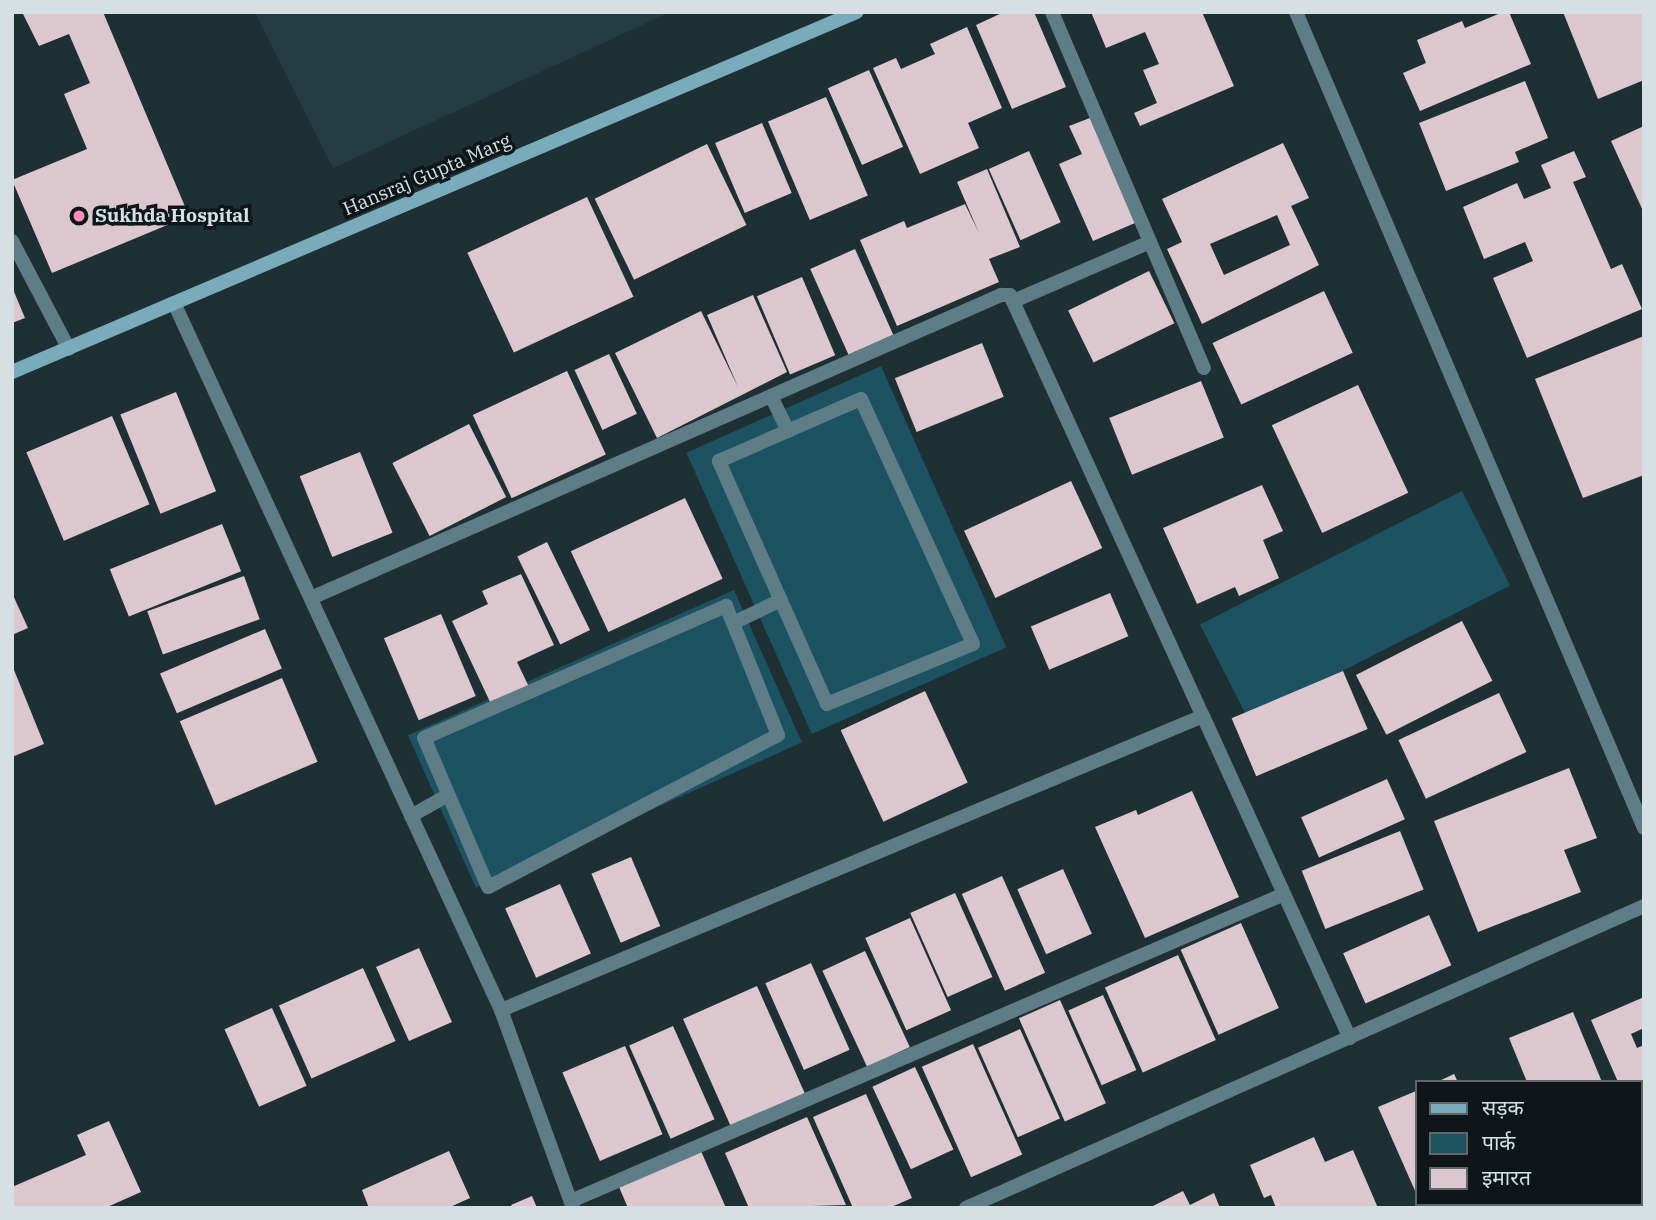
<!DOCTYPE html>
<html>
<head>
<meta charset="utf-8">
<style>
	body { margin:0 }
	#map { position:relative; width:1656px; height:1220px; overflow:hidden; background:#1f3035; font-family:"IBM Plex Serif","Noto Sans Devanagari",serif }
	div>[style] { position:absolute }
	.built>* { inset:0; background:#243c44 }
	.green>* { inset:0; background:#1c5262; transform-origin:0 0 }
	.building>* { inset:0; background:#dbc7cd; transform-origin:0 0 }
	.lane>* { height:14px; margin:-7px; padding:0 7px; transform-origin:7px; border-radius:7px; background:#5f7d87 }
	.street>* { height:14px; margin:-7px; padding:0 7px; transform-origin:7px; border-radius:7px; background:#5f7d87 }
	.secondary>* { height:14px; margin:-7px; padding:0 7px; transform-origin:7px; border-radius:7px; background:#7aabbb }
	.dots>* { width:19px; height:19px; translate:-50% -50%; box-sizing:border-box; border:4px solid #0f1619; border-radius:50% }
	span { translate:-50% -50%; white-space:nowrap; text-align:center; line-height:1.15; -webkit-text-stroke:7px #0f1619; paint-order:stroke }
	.street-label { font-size:19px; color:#d6e0e4 }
	.poi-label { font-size:19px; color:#d6e0e4; font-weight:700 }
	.left { translate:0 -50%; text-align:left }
	.frame { position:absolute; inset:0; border:14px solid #d6e0e4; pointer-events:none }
	.legend { position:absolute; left:1415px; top:1080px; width:228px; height:126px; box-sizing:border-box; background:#0f1619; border:2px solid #5f676a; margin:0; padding:9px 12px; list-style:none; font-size:21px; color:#d6e0e4 }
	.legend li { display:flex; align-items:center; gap:14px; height:35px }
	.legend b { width:35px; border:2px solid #5f676a }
</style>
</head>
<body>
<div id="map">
	<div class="built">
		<div style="clip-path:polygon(255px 12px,670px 12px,333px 168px)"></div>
	</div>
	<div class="green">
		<div style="left:881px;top:366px;width:308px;height:213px;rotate:66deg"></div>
		<div style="left:1462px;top:491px;width:106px;height:294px;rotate:63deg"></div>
		<div style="left:734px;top:590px;width:167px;height:357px;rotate:66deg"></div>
	</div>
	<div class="building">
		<div style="clip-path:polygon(22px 12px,103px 12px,189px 216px,52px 273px,12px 180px,87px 149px,64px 94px,90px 83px,69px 34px,39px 46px)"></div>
		<div style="clip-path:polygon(1004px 12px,1034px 12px,1066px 87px,1012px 109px,976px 25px)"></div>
		<div style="clip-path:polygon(1091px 12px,1202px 12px,1234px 86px,1140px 126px,1134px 113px,1157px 103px,1143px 70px,1159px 64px,1145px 32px,1106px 48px)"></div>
		<div style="clip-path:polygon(1503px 12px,1509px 12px,1531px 64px,1420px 111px,1403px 73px,1426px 63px,1417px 40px,1462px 21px,1465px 28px)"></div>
		<div style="clip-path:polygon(1563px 12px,1644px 12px,1644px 80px,1598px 99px)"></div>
		<div style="clip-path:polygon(967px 27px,1002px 108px,968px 123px,979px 148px,920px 174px,873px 68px,896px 58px,901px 69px,935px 54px,930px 44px)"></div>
		<div style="left:869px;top:70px;width:84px;height:45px;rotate:66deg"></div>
		<div style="clip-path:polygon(1525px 81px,1548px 138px,1515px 152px,1519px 162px,1446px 191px,1419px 123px)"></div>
		<div style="left:826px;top:97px;width:107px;height:63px;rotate:67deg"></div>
		<div style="clip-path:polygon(1090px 118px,1135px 223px,1093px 241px,1059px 164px,1082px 154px,1069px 126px)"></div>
		<div style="left:762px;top:123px;width:76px;height:51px;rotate:67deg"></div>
		<div style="clip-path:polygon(1644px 126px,1644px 213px,1611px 141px)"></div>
		<div style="clip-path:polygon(evenodd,1283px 143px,1309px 198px,1291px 206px,1319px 265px,1202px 324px,1167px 249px,1182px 242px,1162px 199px,1283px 143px,1277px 215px,1290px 245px,1224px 275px,1210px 244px,1277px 215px)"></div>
		<div style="left:707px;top:144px;width:90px;height:125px;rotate:64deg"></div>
		<div style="left:1029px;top:151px;width:78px;height:44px;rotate:66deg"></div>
		<div style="clip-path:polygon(1574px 151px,1586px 177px,1573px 182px,1611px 269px,1622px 264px,1642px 309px,1527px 358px,1493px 278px,1533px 261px,1525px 242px,1484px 259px,1463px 207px,1517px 183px,1524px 199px,1551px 188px,1541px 165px)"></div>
		<div style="clip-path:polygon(987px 169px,1020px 247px,989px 259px,999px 282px,897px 326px,860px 240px,904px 221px,907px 228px,965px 204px,979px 233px,957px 182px)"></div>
		<div style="left:587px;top:197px;width:110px;height:132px;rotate:65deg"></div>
		<div style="left:855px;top:249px;width:94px;height:49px;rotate:66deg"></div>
		<div style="left:1149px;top:271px;width:58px;height:90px;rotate:64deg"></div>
		<div style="left:802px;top:277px;width:85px;height:49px;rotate:67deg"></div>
		<div style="clip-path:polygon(12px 287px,25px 318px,12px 323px)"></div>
		<div style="left:1324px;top:291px;width:68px;height:123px;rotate:65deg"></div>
		<div style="clip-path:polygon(753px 295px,787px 372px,657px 438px,615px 353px,701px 311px,738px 387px,707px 315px)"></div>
		<div style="clip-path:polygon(1644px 336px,1644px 475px,1583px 498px,1535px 379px)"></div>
		<div style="left:982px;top:343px;width:58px;height:94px;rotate:68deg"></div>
		<div style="left:609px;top:354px;width:66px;height:38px;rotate:65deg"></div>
		<div style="left:567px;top:371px;width:92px;height:104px;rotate:65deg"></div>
		<div style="left:1201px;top:381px;width:61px;height:99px;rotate:68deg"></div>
		<div style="left:1358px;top:385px;width:119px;height:95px;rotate:65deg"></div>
		<div style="left:176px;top:392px;width:107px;height:60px;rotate:68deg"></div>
		<div style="left:112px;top:416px;width:96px;height:93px;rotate:67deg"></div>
		<div style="left:469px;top:424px;width:82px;height:86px;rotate:63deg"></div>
		<div style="left:360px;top:452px;width:87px;height:65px;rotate:68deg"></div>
		<div style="left:1071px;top:481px;width:74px;height:118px;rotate:65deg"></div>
		<div style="clip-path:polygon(1262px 485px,1283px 531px,1263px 540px,1279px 578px,1239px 596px,1235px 587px,1197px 604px,1163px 528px)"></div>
		<div style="left:685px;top:498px;width:89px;height:126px;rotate:65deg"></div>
		<div style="left:222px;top:524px;width:51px;height:121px;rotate:68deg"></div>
		<div style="left:547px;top:542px;width:98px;height:33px;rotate:64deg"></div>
		<div style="clip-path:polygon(521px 574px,554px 645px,517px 662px,529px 687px,491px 704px,452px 621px,488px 604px,482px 591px)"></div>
		<div style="left:244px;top:576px;width:46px;height:103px;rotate:70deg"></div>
		<div style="clip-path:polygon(12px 593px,28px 628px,12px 635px)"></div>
		<div style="left:1110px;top:593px;width:47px;height:86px;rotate:67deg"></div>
		<div style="left:441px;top:614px;width:89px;height:62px;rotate:67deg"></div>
		<div style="left:1462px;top:621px;width:67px;height:119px;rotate:63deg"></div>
		<div style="left:265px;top:629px;width:43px;height:114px;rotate:67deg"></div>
		<div style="clip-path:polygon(12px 665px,44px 744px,12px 757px)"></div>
		<div style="left:1343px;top:671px;width:63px;height:121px;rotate:67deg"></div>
		<div style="left:282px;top:678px;width:91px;height:111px;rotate:67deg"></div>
		<div style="left:925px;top:691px;width:101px;height:93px;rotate:65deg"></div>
		<div style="left:1499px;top:693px;width:65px;height:111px;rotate:65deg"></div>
		<div style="clip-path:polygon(1569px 768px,1597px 838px,1564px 850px,1581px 892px,1478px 932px,1434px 821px)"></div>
		<div style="left:1387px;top:779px;width:44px;height:94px;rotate:66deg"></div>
		<div style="clip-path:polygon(1192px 791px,1239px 897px,1145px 938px,1095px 827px,1136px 810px,1138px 815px)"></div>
		<div style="left:1400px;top:831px;width:63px;height:106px;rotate:68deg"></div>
		<div style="left:631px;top:857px;width:75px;height:43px;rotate:67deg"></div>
		<div style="left:1063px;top:869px;width:71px;height:50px;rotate:66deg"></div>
		<div style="left:1002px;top:876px;width:106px;height:44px;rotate:66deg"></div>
		<div style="left:560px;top:884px;width:76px;height:60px;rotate:66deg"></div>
		<div style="left:955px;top:893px;width:92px;height:49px;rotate:66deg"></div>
		<div style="left:1429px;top:915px;width:55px;height:94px;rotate:66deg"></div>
		<div style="left:910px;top:918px;width:101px;height:49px;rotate:66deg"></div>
		<div style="left:1241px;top:923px;width:93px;height:66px;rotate:66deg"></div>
		<div style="left:419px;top:948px;width:81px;height:47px;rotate:66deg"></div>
		<div style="left:865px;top:951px;width:106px;height:47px;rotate:65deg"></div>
		<div style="left:1178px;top:955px;width:93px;height:80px;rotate:66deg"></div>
		<div style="left:811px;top:963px;width:95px;height:50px;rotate:66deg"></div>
		<div style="left:363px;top:968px;width:80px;height:92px;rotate:66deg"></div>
		<div style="left:757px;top:986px;width:118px;height:81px;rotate:66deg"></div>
		<div style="left:1103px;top:995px;width:82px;height:38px;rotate:66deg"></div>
		<div style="clip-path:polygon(1644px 997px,1644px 1028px,1631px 1034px,1637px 1048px,1644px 1045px,1644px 1141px,1640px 1082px,1618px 1082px,1591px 1020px)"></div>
		<div style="left:1060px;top:1000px;width:113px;height:45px;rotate:66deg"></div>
		<div style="left:272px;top:1008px;width:85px;height:52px;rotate:66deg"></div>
		<div style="clip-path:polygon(1573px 1012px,1602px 1082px,1527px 1082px,1509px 1038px)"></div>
		<div style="left:673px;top:1026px;width:102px;height:48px;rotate:66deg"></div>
		<div style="left:1020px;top:1029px;width:98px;height:46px;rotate:66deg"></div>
		<div style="left:973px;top:1044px;width:121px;height:56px;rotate:66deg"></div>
		<div style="left:625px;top:1046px;width:96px;height:68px;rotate:67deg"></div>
		<div style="left:915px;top:1067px;width:91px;height:47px;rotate:65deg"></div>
		<div style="clip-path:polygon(1454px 1074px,1458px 1082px,1437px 1082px)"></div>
		<div style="clip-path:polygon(1416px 1091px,1416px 1193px,1378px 1107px)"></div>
		<div style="clip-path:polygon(866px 1094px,912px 1198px,889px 1208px,853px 1208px,813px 1117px)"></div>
		<div style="clip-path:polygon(807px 1117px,846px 1205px,749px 1208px,725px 1153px)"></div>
		<div style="clip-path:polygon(109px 1121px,141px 1192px,105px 1208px,12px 1208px,12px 1187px,86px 1155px,77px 1135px)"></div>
		<div style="clip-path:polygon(1314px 1137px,1325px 1162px,1353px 1150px,1378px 1208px,1276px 1208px,1271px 1195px,1264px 1198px,1250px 1165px)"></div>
		<div style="clip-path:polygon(449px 1151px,470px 1198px,448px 1208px,369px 1208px,362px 1190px)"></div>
		<div style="clip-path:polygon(701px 1151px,726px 1208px,628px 1208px,619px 1187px)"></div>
		<div style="clip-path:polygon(1183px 1191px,1190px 1205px,1214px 1193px,1220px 1208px,1149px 1208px)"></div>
		<div style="clip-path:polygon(532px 1196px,537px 1208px,513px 1208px,511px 1205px)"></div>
		<div style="clip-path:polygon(1421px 1204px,1472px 1204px,1464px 1208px)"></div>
	</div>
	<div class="lane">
		<div style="left:1640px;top:1166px;width:4px;rotate:-27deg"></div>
		<div style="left:1541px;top:1208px;width:9px;rotate:-27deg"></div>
	</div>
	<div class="street">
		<div style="left:1052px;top:12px;width:387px;rotate:66.9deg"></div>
		<div style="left:1296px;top:12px;width:887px;rotate:66.9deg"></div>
		<div style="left:12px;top:241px;width:122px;rotate:62.2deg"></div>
		<div style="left:1016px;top:300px;width:146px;rotate:-23.4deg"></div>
		<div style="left:174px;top:303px;width:779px;rotate:65.18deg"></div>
		<div style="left:501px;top:1010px;width:211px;rotate:70deg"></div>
		<div style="left:771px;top:396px;width:39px;rotate:64deg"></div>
		<div style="left:861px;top:399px;width:269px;rotate:65.4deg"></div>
		<div style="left:973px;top:644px;width:158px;rotate:157.7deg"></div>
		<div style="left:827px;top:704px;width:266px;rotate:-114deg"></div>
		<div style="left:719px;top:461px;width:155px;rotate:-23.6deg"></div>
		<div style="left:311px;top:598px;width:754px;rotate:-23.71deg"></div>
		<div style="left:1001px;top:295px;width:9px"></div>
		<div style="left:1010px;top:295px;width:463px;rotate:65.4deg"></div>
		<div style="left:733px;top:623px;width:121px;rotate:68.1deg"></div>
		<div style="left:778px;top:735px;width:327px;rotate:152.3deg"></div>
		<div style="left:488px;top:887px;width:162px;rotate:-113.2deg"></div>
		<div style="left:424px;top:738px;width:330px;rotate:-23.6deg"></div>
		<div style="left:726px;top:606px;width:18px;rotate:68deg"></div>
		<div style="left:733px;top:623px;width:53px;rotate:-25.6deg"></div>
		<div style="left:411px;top:816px;width:43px;rotate:-29.6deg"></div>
		<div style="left:501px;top:1010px;width:761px;rotate:-22.72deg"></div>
		<div style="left:1203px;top:716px;width:354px;rotate:65.5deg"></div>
		<div style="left:571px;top:1201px;width:774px;rotate:-23.29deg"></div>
		<div style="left:966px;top:1208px;width:742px;rotate:-24.01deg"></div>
	</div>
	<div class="secondary">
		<div style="left:12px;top:372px;width:918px;rotate:-23.08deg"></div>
	</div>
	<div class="dots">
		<div style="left:79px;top:216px;background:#ff8eba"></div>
	</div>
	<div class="street-label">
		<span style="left:427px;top:175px;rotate:-23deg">Hansraj Gupta Marg</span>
	</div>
	<div class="poi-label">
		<span class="left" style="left:95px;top:216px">Sukhda Hospital</span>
	</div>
	<div class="frame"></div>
	<ul class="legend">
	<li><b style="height:9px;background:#7aabbb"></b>सड़क</li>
	<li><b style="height:19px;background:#1c5262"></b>पार्क</li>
	<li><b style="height:19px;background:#dbc7cd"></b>इमारत</li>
	</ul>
</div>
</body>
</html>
